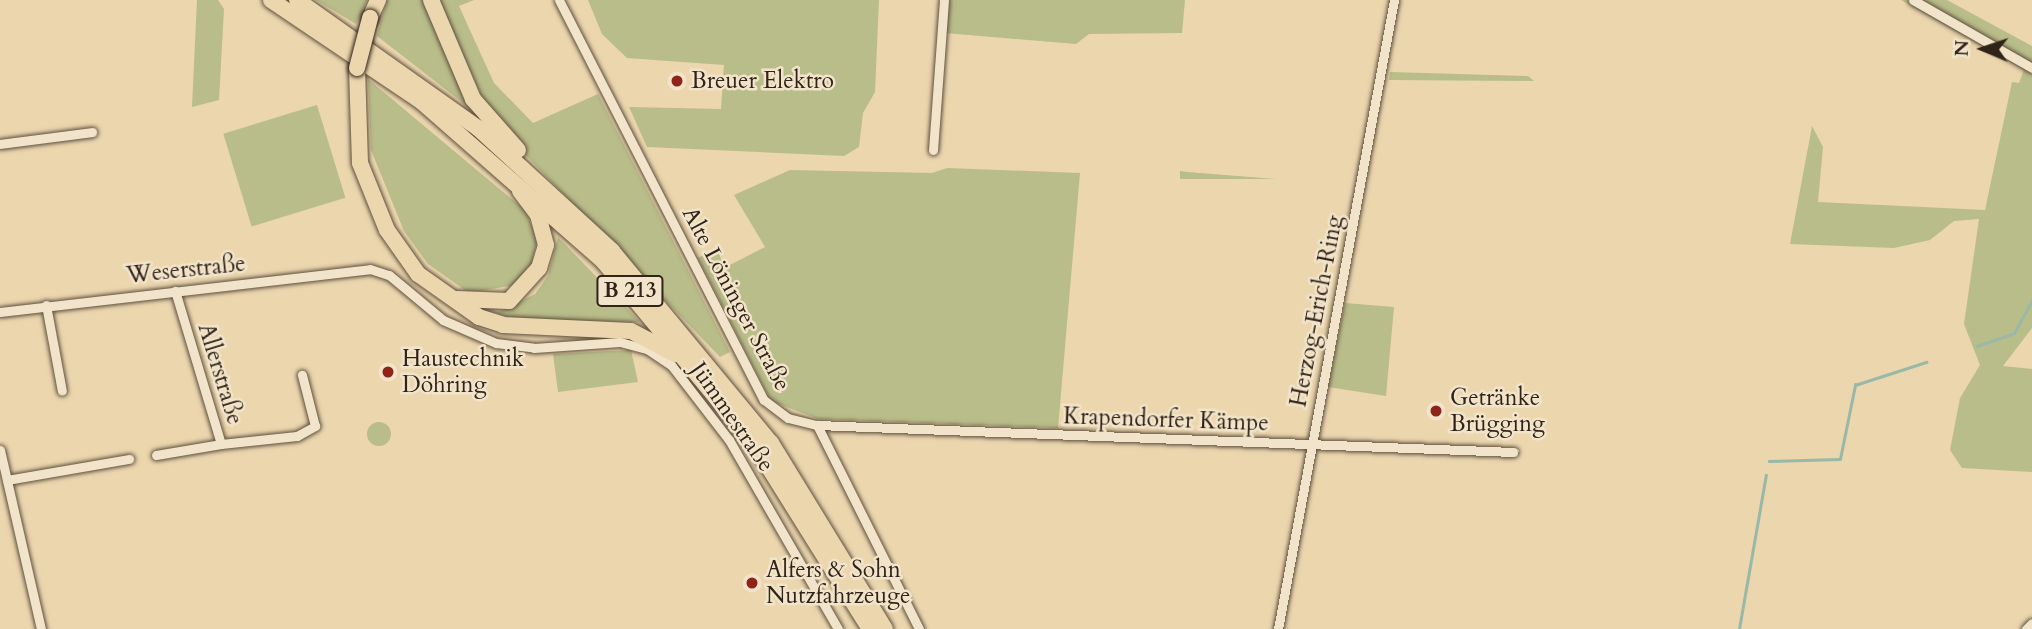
<!DOCTYPE html>
<html>
<head>
<meta charset="utf-8">
<style>
	body { margin:0 }
	#map { position:relative; width:2032px; height:629px; overflow:hidden; background:#ebd6ae; font-family:Cardo,serif }
	div>[style] { position:absolute }
	.green>* { inset:0; background:#b9bd89; transform-origin:0 0 }
	.round { border-radius:50% }
	.stream>* { height:2.5px; margin:-1.25px; padding:0 1.25px; transform-origin:1.25px; border-radius:1.25px; background:#99b9a8 }
	.roads { filter:drop-shadow(0 0 2px #5f503e) drop-shadow(0 0 2px #5f503e) }
	.street>* { height:9px; margin:-4.5px; padding:0 4.5px; transform-origin:4.5px; border-radius:4.5px; background:#f2e4ca }
	.highway>* { height:16px; margin:-8px; padding:0 8px; transform-origin:8px; border-radius:8px; background:#ebd6ae }
	.bridges { filter:drop-shadow(0 0 2px #302318) drop-shadow(0 0 2px #302318) }
	.highway-bridge>* { height:16px; margin:-8px; padding:0 8px; transform-origin:8px; border-radius:8px; background:#ebd6ae }
	.dots>* { width:19px; height:19px; translate:-50% -50%; box-sizing:border-box; border:4px solid #f2e4ca; border-radius:50% }
	span { translate:-50% -50%; white-space:nowrap; text-align:center; line-height:1.15; -webkit-text-stroke:5px #f2e4ca; paint-order:stroke }
	.shield-label span { padding:2px 5px; background:#f2e4ca; border:2px solid; border-radius:5px; -webkit-text-stroke-width:0 }
	.shield-label { font-size:21px; color:#302318; font-weight:700 }
	.poi-label { font-size:23px; color:#302318 }
	.left { translate:0 -50%; text-align:left }
	.street-label { font-size:23px; color:#302318 }
	.north { position:absolute; left:1948px; top:14px; width:70px; height:70px; -webkit-text-stroke:5px #f2e4ca; paint-order:stroke; rotate:272deg; font-size:19px; font-weight:700; line-height:28px; text-align:center; color:#302318 }
	.north::after { content:''; display:block; margin:auto; width:24px; height:32px; background:#302318; clip-path:polygon(50% 0,100% 100%,50% 72%,0 100%) }
</style>
</head>
<body>
<div id="map">
	<div class="green">
		<div style="clip-path:polygon(197px 0,218px 0,224px 9px,219px 100px,192px 107px)"></div>
		<div style="clip-path:polygon(316px 0,367px 0,356px 24px)"></div>
		<div style="clip-path:polygon(387px 0,426px 0,467px 106px,377px 36px)"></div>
		<div style="clip-path:polygon(436px 0,474px 0,459px 6px,494px 83px,533px 123px,598px 94px,730px 352px,720px 357px,494px 122px)"></div>
		<div style="clip-path:polygon(588px 0,879px 0,875px 92px,863px 113px,859px 147px,844px 156px,647px 147px,629px 107px,721px 109px,724px 65px,627px 58px,602px 34px)"></div>
		<div style="clip-path:polygon(948px 0,1185px 0,1182px 33px,1089px 34px,1076px 44px,945px 33px)"></div>
		<div style="clip-path:polygon(1901px 0,1947px 0,2032px 46px,2032px 328px,2003px 366px,2032px 369px,2032px 472px,1962px 468px,1950px 450px,1960px 398px,1980px 365px,1964px 324px,1979px 219px,1954px 221px,1930px 240px,1894px 248px,1790px 244px,1812px 126px,1823px 147px,1818px 202px,1985px 210px,2012px 82px,2019px 83px,2024px 70px)"></div>
		<div style="clip-path:polygon(1390px 72px,1528px 76px,1534px 81px,1389px 80px)"></div>
		<div style="clip-path:polygon(368px 79px,526px 211px,537px 241px,531px 266px,515px 285px,469px 293px,428px 264px,404px 231px,371px 150px)"></div>
		<div style="left:317px;top:105px;width:97px;height:98px;rotate:73deg"></div>
		<div style="clip-path:polygon(947px 168px,1080px 173px,1058px 428px,818px 419px,771px 401px,698px 258px,717px 247px,724px 268px,765px 247px,734px 195px,790px 170px,932px 173px)"></div>
		<div style="clip-path:polygon(1180px 171px,1187px 172px,1275px 179px,1180px 179px)"></div>
		<div style="clip-path:polygon(558px 237px,640px 322px,517px 320px,496px 313px,535px 294px,548px 276px)"></div>
		<div style="clip-path:polygon(1345px 303px,1394px 307px,1386px 396px,1328px 387px)"></div>
		<div style="clip-path:polygon(631px 350px,638px 382px,558px 392px,553px 354px)"></div>
		<div class="round" style="left:367px;top:422px;width:24px;height:24px"></div>
	</div>
	<div class="stream">
		<div style="left:1977px;top:346px;width:39px;rotate:-19deg"></div>
		<div style="left:2014px;top:333px;width:38px;rotate:-61deg"></div>
		<div style="left:1769px;top:461px;width:71px;rotate:-1.6deg"></div>
		<div style="left:1840px;top:459px;width:76px;rotate:-78.5deg"></div>
		<div style="left:1855px;top:385px;width:75px;rotate:-17.9deg"></div>
		<div style="left:1739px;top:629px;width:156px;rotate:-80.1deg"></div>
	</div>
	<div class="roads">
		<div class="street">
			<div style="left:559px;top:0;width:449px;rotate:62.9deg"></div>
			<div style="left:764px;top:400px;width:30px;rotate:37deg"></div>
			<div style="left:788px;top:418px;width:30px;rotate:14deg"></div>
			<div style="left:817px;top:425px;width:228px;rotate:63.4deg"></div>
			<div style="left:1913px;top:0;width:137px;rotate:29.7deg"></div>
			<div style="left:0;top:144px;width:93px;rotate:-7.4deg"></div>
			<div style="left:933px;top:150px;width:150px;rotate:-85.8deg"></div>
			<div style="left:46px;top:305px;width:87px;rotate:79.5deg"></div>
			<div style="left:0;top:312px;width:372px;rotate:-6.6deg"></div>
			<div style="left:370px;top:269px;width:20px;rotate:18deg"></div>
			<div style="left:389px;top:275px;width:70px;rotate:39.8deg"></div>
			<div style="left:443px;top:320px;width:58px;rotate:23.5deg"></div>
			<div style="left:496px;top:343px;width:38px;rotate:7deg"></div>
			<div style="left:534px;top:348px;width:86px;rotate:-4deg"></div>
			<div style="left:620px;top:342px;width:28px;rotate:15deg"></div>
			<div style="left:647px;top:349px;width:30px;rotate:34deg"></div>
			<div style="left:672px;top:366px;width:93px;rotate:52.4deg"></div>
			<div style="left:729px;top:440px;width:218px;rotate:60deg"></div>
			<div style="left:817px;top:425px;width:697px;rotate:2.22deg"></div>
			<div style="left:221px;top:444px;width:76px;rotate:-6deg"></div>
			<div style="left:297px;top:436px;width:21px;rotate:-29deg"></div>
			<div style="left:315px;top:426px;width:53px;rotate:-104.3deg"></div>
			<div style="left:0;top:450px;width:184px;rotate:77.1deg"></div>
			<div style="left:156px;top:455px;width:66px;rotate:-9.6deg"></div>
			<div style="left:221px;top:444px;width:160px;rotate:-106.7deg"></div>
			<div style="left:7px;top:480px;width:124px;rotate:-9.8deg"></div>
			<div style="left:1278px;top:629px;width:640px;rotate:-79.55deg"></div>
			<div style="left:2026px;top:629px;width:8px;rotate:-45deg"></div>
		</div>
		<div class="highway">
			<div style="left:271px;top:0;width:181px;rotate:34deg"></div>
			<div style="left:421px;top:101px;width:244px;rotate:41.3deg"></div>
			<div style="left:604px;top:262px;width:234px;rotate:50.4deg"></div>
			<div style="left:753px;top:442px;width:221px;rotate:58deg"></div>
			<div style="left:297px;top:0;width:222px;rotate:35.3deg"></div>
			<div style="left:478px;top:128px;width:182px;rotate:42.5deg"></div>
			<div style="left:612px;top:251px;width:249px;rotate:50.4deg"></div>
			<div style="left:771px;top:443px;width:218px;rotate:58.5deg"></div>
			<div style="left:431px;top:0;width:108px;rotate:67deg"></div>
			<div style="left:473px;top:99px;width:68px;rotate:48.6deg"></div>
			<div style="left:370px;top:18px;width:20px;rotate:-66deg"></div>
			<div style="left:357px;top:68px;width:95px;rotate:88.2deg"></div>
			<div style="left:360px;top:163px;width:72px;rotate:68.1deg"></div>
			<div style="left:387px;top:230px;width:54px;rotate:54.8deg"></div>
			<div style="left:418px;top:274px;width:75px;rotate:35.2deg"></div>
			<div style="left:479px;top:317px;width:25px;rotate:18deg"></div>
			<div style="left:503px;top:325px;width:128px;rotate:2.7deg"></div>
			<div style="left:631px;top:331px;width:50px;rotate:27.6deg"></div>
			<div style="left:457px;top:299px;width:52px;rotate:2.2deg"></div>
			<div style="left:509px;top:301px;width:45px;rotate:-47.7deg"></div>
			<div style="left:539px;top:268px;width:24px;rotate:-73deg"></div>
			<div style="left:546px;top:245px;width:31px;rotate:-105deg"></div>
			<div style="left:538px;top:215px;width:30px;rotate:-127deg"></div>
		</div>
	</div>
	<div class="bridges">
		<div class="highway-bridge">
			<div style="left:357px;top:68px;width:52px;rotate:-75.4deg"></div>
		</div>
	</div>
	<div class="dots">
		<div style="left:677px;top:81px;background:#8f2418"></div>
		<div style="left:388px;top:372px;background:#8f2418"></div>
		<div style="left:1436px;top:411px;background:#8f2418"></div>
		<div style="left:752px;top:583px;background:#8f2418"></div>
	</div>
	<div class="shield-label">
		<span style="left:630px;top:291px">B 213</span>
	</div>
	<div class="poi-label">
		<span class="left" style="left:691px;top:81px">Breuer Elektro</span>
		<span class="left" style="left:402px;top:372px">Haustechnik<br>Döhring</span>
		<span class="left" style="left:1450px;top:411px">Getränke<br>Brügging</span>
		<span class="left" style="left:766px;top:583px">Alfers &amp; Sohn<br>Nutzfahrzeuge</span>
	</div>
	<div class="street-label">
		<span style="left:186px;top:270px;rotate:-6deg">Weserstraße</span>
		<span style="left:736px;top:299px;rotate:62deg">Alte Löninger Straße</span>
		<span style="left:1317px;top:311px;rotate:-79deg">Herzog-Erich-Ring</span>
		<span style="left:220px;top:374px;rotate:73deg">Allerstraße</span>
		<span style="left:732px;top:417px;rotate:55deg">Jümmestraße</span>
		<span style="left:1166px;top:420px;rotate:2deg">Krapendorfer Kämpe</span>
	</div>
	<div class="north">N</div>
</div>
</body>
</html>
